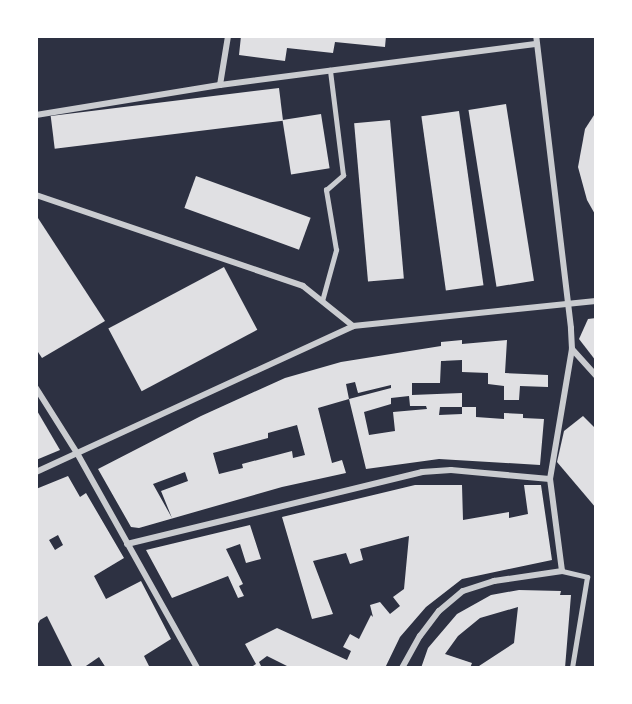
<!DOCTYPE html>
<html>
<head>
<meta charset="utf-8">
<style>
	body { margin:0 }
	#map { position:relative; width:632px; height:704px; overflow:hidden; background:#2d3142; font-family:Quicksand,sans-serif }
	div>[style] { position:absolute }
	.building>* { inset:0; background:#e0e0e3; transform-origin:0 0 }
	.service>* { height:4.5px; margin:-2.25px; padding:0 2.25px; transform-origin:2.25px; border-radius:2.25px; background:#caccd0 }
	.pedestrian>* { height:5px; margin:-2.5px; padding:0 2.5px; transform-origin:2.5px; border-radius:2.5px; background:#caccd0 }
	.minor>* { height:6px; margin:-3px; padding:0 3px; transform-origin:3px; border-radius:3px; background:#caccd0 }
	span { translate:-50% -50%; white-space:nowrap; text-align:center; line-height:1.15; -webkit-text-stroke:4.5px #fff; paint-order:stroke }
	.frame { position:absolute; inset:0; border:38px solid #fff; pointer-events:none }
</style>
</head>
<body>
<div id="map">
	<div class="building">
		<div style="clip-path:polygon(241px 36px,386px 36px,385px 47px,335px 42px,333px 53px,287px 48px,285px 61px,239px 55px)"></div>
		<div style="left:279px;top:88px;width:33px;height:230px;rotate:83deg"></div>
		<div style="left:506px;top:104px;width:179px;height:38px;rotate:81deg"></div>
		<div style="left:459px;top:111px;width:176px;height:38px;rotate:82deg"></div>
		<div style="clip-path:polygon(596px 112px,596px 216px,587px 200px,578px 167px,585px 129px)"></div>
		<div style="left:321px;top:114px;width:55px;height:39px;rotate:81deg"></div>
		<div style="left:390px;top:120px;width:159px;height:36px;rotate:85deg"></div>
		<div style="left:196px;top:176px;width:122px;height:34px;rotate:20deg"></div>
		<div style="clip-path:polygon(36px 215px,105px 321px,42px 358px,36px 349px)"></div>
		<div style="left:224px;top:267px;width:71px;height:131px;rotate:62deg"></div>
		<div style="clip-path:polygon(596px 318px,596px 361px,579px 339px,588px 319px)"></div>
		<div style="clip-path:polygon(evenodd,462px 340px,462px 344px,507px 340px,505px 373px,548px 375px,548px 387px,520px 386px,519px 400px,504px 400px,504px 386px,488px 384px,488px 373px,462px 372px,462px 360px,441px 361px,440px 383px,412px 383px,412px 395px,462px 393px,462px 407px,440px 407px,439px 415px,462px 414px,462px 407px,476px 407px,476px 417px,504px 419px,504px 413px,523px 414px,523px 418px,544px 419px,540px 465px,439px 459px,366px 469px,349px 399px,318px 408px,332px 463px,342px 460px,346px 473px,282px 487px,139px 528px,131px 527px,98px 469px,201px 416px,285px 378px,341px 362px,441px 346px,441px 342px,462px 340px,355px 382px,358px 393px,391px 385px,391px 388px,349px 399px,346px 384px,355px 382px,462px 340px,409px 396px,410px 406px,426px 406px,427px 409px,393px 412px,395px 431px,369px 435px,364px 412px,391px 404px,391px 398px,409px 396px,462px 340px,297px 425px,305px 455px,293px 458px,292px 451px,242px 464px,243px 468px,219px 474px,213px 453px,268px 438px,268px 433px,297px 425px,462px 340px,185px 472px,188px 481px,161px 491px,172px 518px,153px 484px,185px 472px)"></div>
		<div style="clip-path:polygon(36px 409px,60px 450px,36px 460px)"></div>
		<div style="clip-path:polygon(583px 416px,596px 429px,596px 508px,557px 462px,564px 431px)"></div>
		<div style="clip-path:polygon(evenodd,68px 476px,80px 497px,86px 493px,124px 558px,94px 576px,106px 599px,141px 581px,171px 639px,144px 656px,150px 668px,106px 668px,99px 657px,83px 668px,73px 668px,47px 616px,40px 620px,36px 627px,36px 489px,68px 476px,58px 535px,63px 545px,55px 550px,49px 540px,58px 535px)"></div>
		<div style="clip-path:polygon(415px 485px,462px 485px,463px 520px,509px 512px,509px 518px,528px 514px,524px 485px,541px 485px,552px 560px,462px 579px,426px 607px,400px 637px,385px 668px,291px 668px,267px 656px,259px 662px,262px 668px,250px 668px,256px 664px,245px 644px,277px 628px,347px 660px,351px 651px,343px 647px,350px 634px,359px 639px,371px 615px,373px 617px,370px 605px,380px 602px,390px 614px,400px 606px,393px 597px,404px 589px,409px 536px,360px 549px,363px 560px,350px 564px,346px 553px,313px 561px,333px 614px,312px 619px,282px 517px)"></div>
		<div style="clip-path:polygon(250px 525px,261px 559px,246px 563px,240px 544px,226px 549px,243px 584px,239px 586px,244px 596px,238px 598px,228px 576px,172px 598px,146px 550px)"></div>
		<div style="clip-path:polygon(519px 590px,561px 591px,560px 595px,571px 595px,565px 668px,489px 668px,479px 666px,514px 643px,518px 607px,480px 618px,458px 636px,445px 654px,472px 663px,470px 668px,421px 668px,428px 648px,457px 614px,491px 595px)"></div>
	</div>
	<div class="service">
		<div style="left:322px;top:301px;width:53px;rotate:-74.6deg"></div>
		<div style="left:336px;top:250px;width:61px;rotate:-99.5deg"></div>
	</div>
	<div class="pedestrian">
		<div style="left:326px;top:190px;width:23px;rotate:-41deg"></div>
		<div style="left:343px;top:175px;width:106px;rotate:-97.1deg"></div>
		<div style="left:562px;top:571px;width:26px;rotate:13deg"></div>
		<div style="left:587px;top:577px;width:92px;rotate:99.4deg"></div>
	</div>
	<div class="minor">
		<div style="left:220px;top:85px;width:50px;rotate:-80.7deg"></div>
		<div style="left:36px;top:115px;width:186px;rotate:-9.3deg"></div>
		<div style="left:220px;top:85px;width:318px;rotate:-7.4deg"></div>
		<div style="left:36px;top:195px;width:282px;rotate:18.8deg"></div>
		<div style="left:303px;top:286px;width:64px;rotate:38.7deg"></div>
		<div style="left:572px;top:349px;width:36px;rotate:48deg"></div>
		<div style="left:36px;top:388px;width:77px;rotate:57.8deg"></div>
		<div style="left:77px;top:453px;width:246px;rotate:60.8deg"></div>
		<div style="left:36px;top:472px;width:349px;rotate:-24.7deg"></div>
		<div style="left:353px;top:326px;width:244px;rotate:-5.9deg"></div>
		<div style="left:127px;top:544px;width:304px;rotate:-13.7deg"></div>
		<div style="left:422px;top:472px;width:29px;rotate:-4deg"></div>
		<div style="left:451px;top:470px;width:99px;rotate:5.2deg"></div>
		<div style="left:402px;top:668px;width:37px;rotate:-61deg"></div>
		<div style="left:420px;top:636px;width:31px;rotate:-53deg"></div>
		<div style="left:439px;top:611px;width:31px;rotate:-40deg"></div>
		<div style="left:463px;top:591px;width:33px;rotate:-18deg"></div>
		<div style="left:494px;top:581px;width:69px;rotate:-8.4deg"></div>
		<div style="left:562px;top:571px;width:93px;rotate:-97.4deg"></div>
		<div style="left:550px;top:479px;width:132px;rotate:-80.4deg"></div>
		<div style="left:572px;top:349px;width:21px;rotate:-93deg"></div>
		<div style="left:571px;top:328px;width:294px;rotate:-96.8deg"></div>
	</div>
	<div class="frame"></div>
</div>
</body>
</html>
